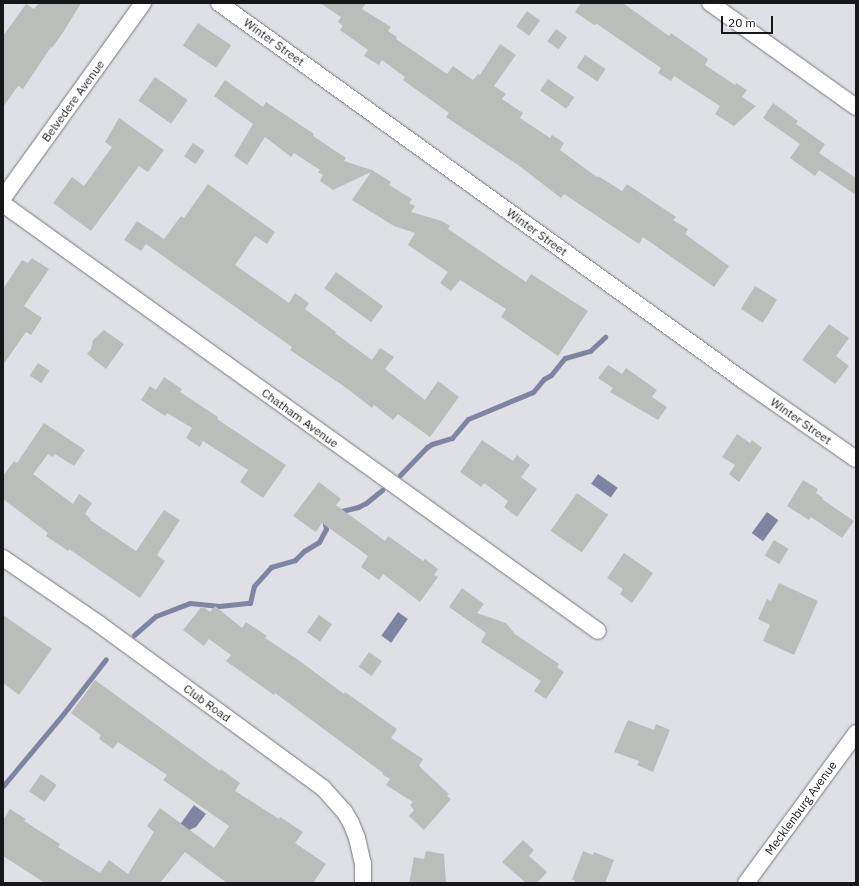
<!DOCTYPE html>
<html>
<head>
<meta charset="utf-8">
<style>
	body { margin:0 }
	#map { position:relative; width:859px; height:886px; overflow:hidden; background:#dfe0e5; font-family:"IBM Plex Sans",sans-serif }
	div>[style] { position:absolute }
	.water>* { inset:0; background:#7e85a3; transform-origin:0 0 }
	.stream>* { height:5px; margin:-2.5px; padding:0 2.5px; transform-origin:2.5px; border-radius:2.5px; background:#7e85a3 }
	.building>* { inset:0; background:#babdb9; transform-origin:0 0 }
	.roads { filter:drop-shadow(0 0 1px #76777b) drop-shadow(0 0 1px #76777b) }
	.street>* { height:16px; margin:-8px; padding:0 8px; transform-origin:8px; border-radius:8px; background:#fff }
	span { translate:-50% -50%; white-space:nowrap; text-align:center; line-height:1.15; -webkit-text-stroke:3px #fff; paint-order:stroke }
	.street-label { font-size:12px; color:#171719 }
	.frame { position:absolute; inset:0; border:4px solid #171719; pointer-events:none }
	.scale { position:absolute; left:721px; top:16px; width:52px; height:18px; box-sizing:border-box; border:2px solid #171719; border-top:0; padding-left:5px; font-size:12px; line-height:14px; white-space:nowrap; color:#171719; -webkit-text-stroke:3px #fff; paint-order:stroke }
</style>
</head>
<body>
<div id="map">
	<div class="water">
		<div style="left:598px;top:474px;width:24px;height:12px;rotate:35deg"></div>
		<div style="left:767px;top:512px;width:14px;height:26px;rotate:36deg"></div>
		<div style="left:398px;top:612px;width:12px;height:29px;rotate:35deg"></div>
		<div style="clip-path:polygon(194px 805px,206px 814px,196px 827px,187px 831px,179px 826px)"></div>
	</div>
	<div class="stream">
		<div style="left:400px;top:475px;width:39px;rotate:-46deg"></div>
		<div style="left:427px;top:447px;width:6px;rotate:-31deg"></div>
		<div style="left:432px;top:444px;width:21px;rotate:-17deg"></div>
		<div style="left:452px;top:438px;width:25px;rotate:-50deg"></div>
		<div style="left:468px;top:419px;width:70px;rotate:-22.6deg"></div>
		<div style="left:533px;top:392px;width:17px;rotate:-50deg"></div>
		<div style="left:544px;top:379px;width:8px;rotate:-30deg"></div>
		<div style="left:551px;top:375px;width:22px;rotate:-51deg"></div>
		<div style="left:565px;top:358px;width:26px;rotate:-16deg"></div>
		<div style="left:590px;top:351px;width:21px;rotate:-43deg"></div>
		<div style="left:337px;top:512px;width:22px;rotate:-13deg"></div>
		<div style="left:358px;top:507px;width:9px;rotate:-27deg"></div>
		<div style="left:366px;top:503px;width:21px;rotate:-39deg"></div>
		<div style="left:134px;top:635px;width:29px;rotate:-41deg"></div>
		<div style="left:156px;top:616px;width:36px;rotate:-21deg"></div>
		<div style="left:190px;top:603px;width:29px;rotate:6deg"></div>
		<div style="left:219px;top:606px;width:31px;rotate:-6deg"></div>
		<div style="left:250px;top:603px;width:17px;rotate:-77deg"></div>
		<div style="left:254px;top:586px;width:25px;rotate:-48deg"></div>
		<div style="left:271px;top:567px;width:25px;rotate:-16deg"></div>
		<div style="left:295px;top:560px;width:13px;rotate:-45deg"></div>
		<div style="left:304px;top:551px;width:17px;rotate:-31deg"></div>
		<div style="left:319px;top:542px;width:15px;rotate:-62deg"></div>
		<div style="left:326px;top:529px;width:5px;rotate:-101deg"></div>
		<div style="left:325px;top:524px;width:5px;rotate:-68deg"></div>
		<div style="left:3px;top:786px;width:95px;rotate:-50.1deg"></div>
		<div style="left:64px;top:713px;width:68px;rotate:-52.1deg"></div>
	</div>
	<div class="building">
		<div style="clip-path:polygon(39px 3px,81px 3px,64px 31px,52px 48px,51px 47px,23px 89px,18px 86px,3px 107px,3px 36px,26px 4px,34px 9px)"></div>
		<div style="clip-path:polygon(320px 3px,366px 3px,362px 9px,391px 27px,388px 31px,397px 37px,396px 39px,447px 74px,453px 66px,473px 80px,478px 74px,480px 75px,500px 44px,516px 55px,494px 86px,506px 94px,502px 99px,523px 113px,520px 118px,550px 138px,552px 135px,564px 143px,560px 150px,597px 177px,598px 176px,622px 191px,627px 184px,676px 217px,673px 220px,688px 229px,685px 234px,729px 266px,714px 287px,643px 237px,639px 244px,564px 194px,561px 198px,518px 165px,446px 117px,449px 113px,403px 80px,405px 77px,382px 60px,379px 65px,364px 56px,368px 50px,340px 30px,343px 26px,338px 22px,341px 17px)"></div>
		<div style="clip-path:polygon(581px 3px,623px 3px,669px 36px,671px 33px,708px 59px,705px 65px,735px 85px,736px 83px,747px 90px,742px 97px,756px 106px,734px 126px,715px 114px,720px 106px,674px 76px,671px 81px,658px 73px,661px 68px,597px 24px,594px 25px,575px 12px)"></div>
		<div style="left:527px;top:11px;width:16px;height:19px;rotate:35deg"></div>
		<div style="left:198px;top:23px;width:40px;height:27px;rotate:34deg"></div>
		<div style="left:556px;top:29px;width:14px;height:15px;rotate:36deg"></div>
		<div style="left:585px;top:55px;width:25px;height:15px;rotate:34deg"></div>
		<div style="left:155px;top:77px;width:40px;height:29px;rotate:35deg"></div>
		<div style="left:548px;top:79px;width:32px;height:14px;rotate:35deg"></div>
		<div style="clip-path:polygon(225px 80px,263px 107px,266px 102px,314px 134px,313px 136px,346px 158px,344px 161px,372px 170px,391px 182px,389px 185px,412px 199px,409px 203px,415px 206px,411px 212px,442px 221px,450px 226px,448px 229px,526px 282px,531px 274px,588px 311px,558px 356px,501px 317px,506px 309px,460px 280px,451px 291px,440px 283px,448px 272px,408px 245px,415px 233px,394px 226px,352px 200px,371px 172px,333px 190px,320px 181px,323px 175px,318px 172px,320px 170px,294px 153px,291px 157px,265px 137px,247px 165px,234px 156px,253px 124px,214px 96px)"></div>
		<div style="clip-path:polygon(773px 103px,798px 121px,796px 124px,825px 144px,819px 153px,856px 178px,856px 195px,819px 170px,815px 176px,790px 158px,800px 144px,763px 118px)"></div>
		<div style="clip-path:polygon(119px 118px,164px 150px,148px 172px,139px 166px,91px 231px,53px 203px,72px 177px,84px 186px,112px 147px,105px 142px)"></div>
		<div style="left:193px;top:143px;width:14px;height:16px;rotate:34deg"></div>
		<div style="clip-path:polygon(208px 184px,275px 232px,267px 244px,255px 236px,235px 265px,289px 303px,295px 293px,309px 303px,305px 309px,336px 332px,335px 333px,372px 360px,380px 348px,394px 357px,385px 369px,425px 400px,438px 381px,459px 397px,430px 437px,398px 414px,393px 420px,374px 405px,372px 408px,345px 387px,290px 350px,292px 347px,146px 244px,141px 251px,124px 240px,137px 221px,164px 239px,181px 216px,184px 218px)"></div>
		<div style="clip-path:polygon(32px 258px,49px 269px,24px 306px,42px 318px,31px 335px,26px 332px,3px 365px,3px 289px,22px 260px,28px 263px)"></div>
		<div style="left:336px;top:272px;width:58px;height:20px;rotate:36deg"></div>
		<div style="left:755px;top:286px;width:26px;height:27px;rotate:32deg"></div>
		<div style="clip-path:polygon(829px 324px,849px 338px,836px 356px,849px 366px,835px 384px,802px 360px)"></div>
		<div style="clip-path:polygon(104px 330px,124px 344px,106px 369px,87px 354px,91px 349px,93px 340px)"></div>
		<div style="left:38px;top:363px;width:14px;height:15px;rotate:34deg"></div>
		<div style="clip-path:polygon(608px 365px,622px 374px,626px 368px,657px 390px,652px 397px,667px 407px,658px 420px,610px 392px,613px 388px,598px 378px)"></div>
		<div style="clip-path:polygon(164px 377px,182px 389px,180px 392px,218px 417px,217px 419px,286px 465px,263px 498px,240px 482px,248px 470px,203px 441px,200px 447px,186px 438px,192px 428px,167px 413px,165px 416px,141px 400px,150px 386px,156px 390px)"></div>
		<div style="clip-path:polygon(44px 423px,85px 450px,74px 466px,55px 454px,53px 457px,48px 454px,33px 474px,73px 504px,79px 494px,92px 503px,85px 514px,91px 519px,90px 520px,136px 551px,164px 510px,180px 520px,157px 555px,165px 561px,140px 598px,69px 549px,68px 551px,46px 536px,48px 533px,3px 499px,3px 476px,14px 461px,17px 463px)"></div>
		<div style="clip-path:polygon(737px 434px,750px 443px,752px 440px,762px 448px,739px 482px,729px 474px,735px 465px,722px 457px)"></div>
		<div style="clip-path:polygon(482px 440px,513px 461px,517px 455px,530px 465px,521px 477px,537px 489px,517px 517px,504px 507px,508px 501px,484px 483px,481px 487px,460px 472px)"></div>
		<div style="clip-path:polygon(803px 480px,818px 489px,816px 493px,823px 498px,822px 499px,854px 521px,842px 538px,811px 517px,809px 520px,787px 506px)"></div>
		<div style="clip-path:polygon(319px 482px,341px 499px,336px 505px,385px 541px,388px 536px,423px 561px,425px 559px,438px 569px,434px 575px,438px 577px,420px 602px,383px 574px,379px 580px,361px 567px,368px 556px,322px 523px,316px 532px,293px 516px)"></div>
		<div style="left:577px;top:493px;width:38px;height:46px;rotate:35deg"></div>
		<div style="left:774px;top:540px;width:17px;height:18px;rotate:31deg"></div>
		<div style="clip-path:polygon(624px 553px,653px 573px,632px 603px,620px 594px,623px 589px,607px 578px)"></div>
		<div style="clip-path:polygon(779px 583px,818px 601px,794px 655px,763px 641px,770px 625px,758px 619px,767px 599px,771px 601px)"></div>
		<div style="clip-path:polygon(462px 588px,484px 604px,477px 613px,506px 623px,515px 634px,559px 664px,557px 667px,564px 672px,546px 699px,534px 691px,541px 681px,481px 642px,486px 633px,449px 607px)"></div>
		<div style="clip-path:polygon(202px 606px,210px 612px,215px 606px,242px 628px,246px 622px,267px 636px,265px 638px,297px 659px,344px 694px,345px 692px,397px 729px,391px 738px,423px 759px,419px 766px,449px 794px,447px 796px,451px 799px,424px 830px,409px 816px,414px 810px,410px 805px,413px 802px,386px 785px,390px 779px,382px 774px,383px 773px,275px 693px,274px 695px,226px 661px,231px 655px,209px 639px,204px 646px,183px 630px)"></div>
		<div style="clip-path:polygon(3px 615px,52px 649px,19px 695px,3px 683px)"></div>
		<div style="left:319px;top:615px;width:16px;height:21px;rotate:35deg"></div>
		<div style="left:369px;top:652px;width:16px;height:18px;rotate:35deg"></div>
		<div style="clip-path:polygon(95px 680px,220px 771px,221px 769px,240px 783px,235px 791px,279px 819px,280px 817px,303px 832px,295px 843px,326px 864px,313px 883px,227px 883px,185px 852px,160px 883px,45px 883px,3px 856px,3px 820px,10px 809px,26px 819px,24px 821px,60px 844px,58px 847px,100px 873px,109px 860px,128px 874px,154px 832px,147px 826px,160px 808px,214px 848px,229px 826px,163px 780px,167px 775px,118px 742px,113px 749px,99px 739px,101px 735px,71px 713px)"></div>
		<div style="clip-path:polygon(628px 720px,654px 730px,656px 724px,670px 730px,653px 772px,637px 765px,639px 761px,614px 752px)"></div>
		<div style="left:41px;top:774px;width:19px;height:21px;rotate:35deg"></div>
		<div style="clip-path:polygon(523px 840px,534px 850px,529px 856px,547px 872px,537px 883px,526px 883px,502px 862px)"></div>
		<div style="clip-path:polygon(426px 851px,444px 854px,446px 883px,409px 883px,414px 857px,424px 859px)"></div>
		<div style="clip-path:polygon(583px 851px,593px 855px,594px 852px,614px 860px,605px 883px,574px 883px,575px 880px,572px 880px)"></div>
	</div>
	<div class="roads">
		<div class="street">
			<div style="left:219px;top:3px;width:647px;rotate:35.75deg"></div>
			<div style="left:744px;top:381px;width:136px;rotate:34.9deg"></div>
			<div style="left:710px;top:3px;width:179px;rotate:35.5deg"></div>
			<div style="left:3px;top:198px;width:240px;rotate:-54.3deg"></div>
			<div style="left:3px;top:204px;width:732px;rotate:35.67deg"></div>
			<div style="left:3px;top:558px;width:116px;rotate:34.5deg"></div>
			<div style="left:99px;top:624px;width:278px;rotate:36.2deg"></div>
			<div style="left:323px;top:788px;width:31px;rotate:48deg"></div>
			<div style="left:344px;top:811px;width:14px;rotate:60deg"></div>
			<div style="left:351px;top:823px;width:16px;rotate:68deg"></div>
			<div style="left:357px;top:838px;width:26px;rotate:77deg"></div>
			<div style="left:363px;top:863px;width:20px;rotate:90deg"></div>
			<div style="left:746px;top:883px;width:186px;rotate:-53.7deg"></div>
		</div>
	</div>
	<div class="street-label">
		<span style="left:274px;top:42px;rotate:36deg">Winter Street</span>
		<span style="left:73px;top:101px;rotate:-54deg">Belvedere Avenue</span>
		<span style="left:537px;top:232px;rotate:36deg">Winter Street</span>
		<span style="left:300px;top:418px;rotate:36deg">Chatham Avenue</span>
		<span style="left:801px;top:421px;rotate:35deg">Winter Street</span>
		<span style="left:207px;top:703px;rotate:36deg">Club Road</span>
		<span style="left:801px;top:808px;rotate:-54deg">Mecklenburg Avenue</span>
	</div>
	<div class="frame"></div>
	<div class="scale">20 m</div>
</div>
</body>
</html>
